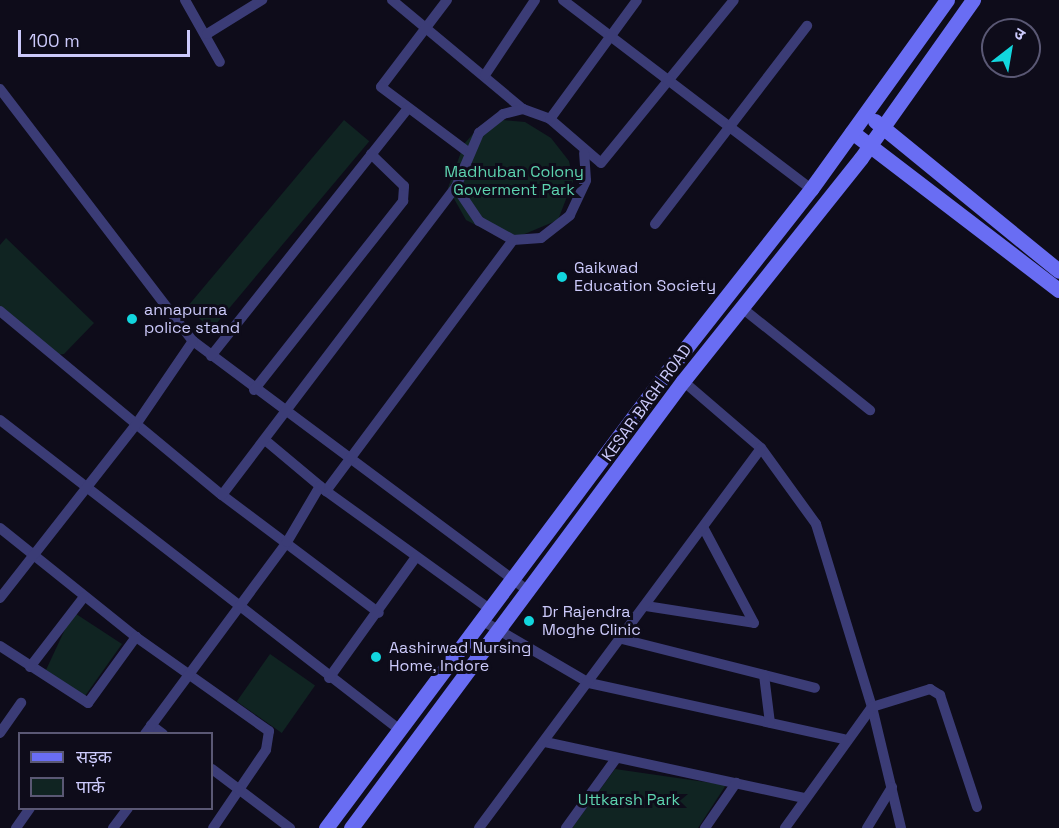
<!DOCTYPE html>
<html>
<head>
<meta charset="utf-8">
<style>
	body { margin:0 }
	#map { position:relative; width:1059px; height:828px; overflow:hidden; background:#0e0c1a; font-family:"Space Grotesk","Noto Sans Devanagari",sans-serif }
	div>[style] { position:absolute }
	.green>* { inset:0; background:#102422; transform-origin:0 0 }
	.street>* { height:10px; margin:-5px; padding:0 5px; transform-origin:5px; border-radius:5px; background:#3b3c76 }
	.secondary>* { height:15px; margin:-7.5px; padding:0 7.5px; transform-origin:7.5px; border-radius:7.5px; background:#696df3 }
	.dots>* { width:16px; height:16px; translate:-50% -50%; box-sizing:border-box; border:3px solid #0e0c1a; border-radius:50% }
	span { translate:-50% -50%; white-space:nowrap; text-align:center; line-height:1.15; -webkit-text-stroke:6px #0e0c1a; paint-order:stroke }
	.park-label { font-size:16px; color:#5dd3af }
	.poi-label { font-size:16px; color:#cccafb }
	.left { translate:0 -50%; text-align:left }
	.street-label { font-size:16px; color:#cccafb }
	.legend { position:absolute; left:18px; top:732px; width:195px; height:78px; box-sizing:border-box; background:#0e0c1a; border:2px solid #5a5874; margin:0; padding:8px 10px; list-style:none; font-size:18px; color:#cccafb }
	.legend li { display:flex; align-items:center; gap:12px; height:30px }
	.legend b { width:30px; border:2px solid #5a5874 }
	.north { position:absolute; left:981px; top:18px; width:60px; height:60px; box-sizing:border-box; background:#0e0c1a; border:2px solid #5a5874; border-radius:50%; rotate:31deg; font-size:16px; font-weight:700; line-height:24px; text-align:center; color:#cccafb }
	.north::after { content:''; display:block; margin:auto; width:21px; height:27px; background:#12d6de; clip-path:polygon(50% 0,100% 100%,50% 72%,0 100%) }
	.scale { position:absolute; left:18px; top:30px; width:172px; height:27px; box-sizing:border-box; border:3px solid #cccafb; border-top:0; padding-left:8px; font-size:18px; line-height:21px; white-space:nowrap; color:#cccafb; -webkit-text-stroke:4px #0e0c1a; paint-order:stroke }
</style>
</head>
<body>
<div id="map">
	<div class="green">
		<div style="left:344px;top:120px;width:33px;height:245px;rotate:40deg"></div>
		<div style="clip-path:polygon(503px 120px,525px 122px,551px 138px,569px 161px,573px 181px,558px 220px,508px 241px,466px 220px,448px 188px,464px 144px,481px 125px)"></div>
		<div style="clip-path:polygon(6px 238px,94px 323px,64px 354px,47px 356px,0 310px,0 245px)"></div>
		<div style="clip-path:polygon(73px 612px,122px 644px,85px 696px,46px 670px)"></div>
		<div style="left:270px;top:654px;width:55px;height:58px;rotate:35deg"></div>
		<div style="clip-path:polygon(615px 769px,726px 785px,698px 828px,572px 828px)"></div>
	</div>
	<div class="street">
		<div style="left:185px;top:0;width:71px;rotate:60.6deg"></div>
		<div style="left:392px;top:0;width:170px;rotate:39.8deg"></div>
		<div style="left:523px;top:109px;width:29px;rotate:20deg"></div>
		<div style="left:550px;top:119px;width:67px;rotate:40.8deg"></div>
		<div style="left:601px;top:163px;width:210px;rotate:-50.8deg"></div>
		<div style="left:447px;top:0;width:109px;rotate:127.2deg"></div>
		<div style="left:381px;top:87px;width:109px;rotate:36.8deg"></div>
		<div style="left:563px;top:0;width:312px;rotate:37.3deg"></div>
		<div style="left:207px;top:34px;width:65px;rotate:-31.7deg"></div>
		<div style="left:485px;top:75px;width:90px;rotate:-56.3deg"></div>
		<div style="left:0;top:89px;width:317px;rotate:52.6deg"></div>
		<div style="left:193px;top:341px;width:420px;rotate:36.7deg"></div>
		<div style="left:550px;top:119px;width:147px;rotate:-53.8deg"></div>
		<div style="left:456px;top:187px;width:41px;rotate:55.9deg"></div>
		<div style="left:479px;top:221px;width:39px;rotate:29deg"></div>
		<div style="left:513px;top:240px;width:28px;rotate:-4deg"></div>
		<div style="left:541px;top:238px;width:37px;rotate:-38deg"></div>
		<div style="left:570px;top:215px;width:38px;rotate:-65deg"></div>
		<div style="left:586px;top:180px;width:27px;rotate:-94deg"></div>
		<div style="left:655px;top:224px;width:250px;rotate:-52.5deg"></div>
		<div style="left:742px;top:308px;width:164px;rotate:38.6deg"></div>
		<div style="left:0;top:311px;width:288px;rotate:39.7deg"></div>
		<div style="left:222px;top:495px;width:196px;rotate:36.9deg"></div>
		<div style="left:211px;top:356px;width:317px;rotate:-51.5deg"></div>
		<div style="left:683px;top:381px;width:103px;rotate:40.7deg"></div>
		<div style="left:761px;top:448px;width:94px;rotate:54.1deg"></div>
		<div style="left:816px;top:524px;width:191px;rotate:73deg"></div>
		<div style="left:872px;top:707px;width:124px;rotate:76.5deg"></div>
		<div style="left:254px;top:390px;width:241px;rotate:-51.7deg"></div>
		<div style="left:403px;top:201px;width:15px;rotate:-86deg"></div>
		<div style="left:404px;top:186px;width:46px;rotate:-135.9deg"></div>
		<div style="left:0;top:420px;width:506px;rotate:37.78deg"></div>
		<div style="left:265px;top:440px;width:80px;rotate:39.9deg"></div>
		<div style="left:326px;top:491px;width:203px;rotate:35.8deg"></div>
		<div style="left:326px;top:491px;width:313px;rotate:-53.3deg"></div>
		<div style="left:222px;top:495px;width:387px;rotate:-52.8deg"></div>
		<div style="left:456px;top:187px;width:59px;rotate:-66.9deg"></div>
		<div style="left:479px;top:133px;width:31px;rotate:-38deg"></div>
		<div style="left:503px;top:114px;width:21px;rotate:-14deg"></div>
		<div style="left:0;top:528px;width:174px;rotate:38.7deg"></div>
		<div style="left:136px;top:637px;width:163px;rotate:35.3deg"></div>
		<div style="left:269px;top:731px;width:19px;rotate:99deg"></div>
		<div style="left:266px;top:750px;width:94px;rotate:124.2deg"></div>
		<div style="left:0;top:598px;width:219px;rotate:-51.9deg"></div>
		<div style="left:135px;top:426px;width:103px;rotate:-55.7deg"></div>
		<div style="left:646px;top:606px;width:109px;rotate:8.9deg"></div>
		<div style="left:754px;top:623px;width:106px;rotate:-118deg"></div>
		<div style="left:483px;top:621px;width:123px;rotate:30.3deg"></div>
		<div style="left:589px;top:683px;width:261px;rotate:12.4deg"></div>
		<div style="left:622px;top:639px;width:199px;rotate:14.2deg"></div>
		<div style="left:0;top:646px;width:105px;rotate:32.9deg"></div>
		<div style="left:88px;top:703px;width:82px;rotate:-54deg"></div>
		<div style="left:30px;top:667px;width:88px;rotate:-52.4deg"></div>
		<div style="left:764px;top:675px;width:48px;rotate:82.9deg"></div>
		<div style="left:329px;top:678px;width:149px;rotate:-54.3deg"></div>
		<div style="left:151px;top:725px;width:15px;rotate:37deg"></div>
		<div style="left:0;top:733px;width:37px;rotate:-55deg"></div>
		<div style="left:145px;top:734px;width:239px;rotate:-53.5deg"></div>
		<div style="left:287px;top:542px;width:65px;rotate:-59.5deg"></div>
		<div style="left:545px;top:742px;width:265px;rotate:12.2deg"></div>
		<div style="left:212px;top:769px;width:98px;rotate:37.1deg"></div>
		<div style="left:16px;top:828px;width:24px;rotate:-55deg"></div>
		<div style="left:113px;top:828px;width:25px;rotate:-53deg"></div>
		<div style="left:479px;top:828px;width:473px;rotate:-53.4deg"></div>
		<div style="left:566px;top:828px;width:84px;rotate:-54.2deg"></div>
		<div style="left:705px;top:828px;width:55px;rotate:-55.4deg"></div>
		<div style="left:785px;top:828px;width:149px;rotate:-54.3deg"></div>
		<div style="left:872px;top:707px;width:61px;rotate:-17.2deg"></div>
		<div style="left:930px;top:689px;width:12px;rotate:31deg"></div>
		<div style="left:940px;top:695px;width:118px;rotate:71.7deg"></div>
		<div style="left:867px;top:828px;width:48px;rotate:-58.6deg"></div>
	</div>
	<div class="secondary">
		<div style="left:875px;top:121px;width:237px;rotate:39.2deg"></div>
		<div style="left:852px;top:132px;width:260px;rotate:37.4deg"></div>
		<div style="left:326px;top:828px;width:569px;rotate:-53.21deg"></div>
		<div style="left:667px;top:372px;width:233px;rotate:-51.8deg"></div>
		<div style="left:811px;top:189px;width:233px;rotate:-54.3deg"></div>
		<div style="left:351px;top:828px;width:557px;rotate:-53.4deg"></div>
		<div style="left:683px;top:381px;width:285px;rotate:-51.4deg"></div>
		<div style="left:861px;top:158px;width:194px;rotate:-54.7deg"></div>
	</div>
	<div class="dots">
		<div style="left:562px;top:277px;background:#12d6de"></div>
		<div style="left:132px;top:319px;background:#12d6de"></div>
		<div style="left:529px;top:621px;background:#12d6de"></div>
		<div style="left:376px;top:657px;background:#12d6de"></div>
	</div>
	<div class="park-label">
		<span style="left:514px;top:181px">Madhuban Colony<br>Goverment Park</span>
		<span style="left:629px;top:800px">Uttkarsh Park</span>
	</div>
	<div class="poi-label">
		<span class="left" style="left:574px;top:277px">Gaikwad<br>Education Society</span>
		<span class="left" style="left:144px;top:319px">annapurna<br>police stand</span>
		<span class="left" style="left:542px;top:621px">Dr Rajendra<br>Moghe Clinic</span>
		<span class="left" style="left:389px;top:657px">Aashirwad Nursing<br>Home, Indore</span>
	</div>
	<div class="street-label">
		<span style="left:647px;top:403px;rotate:-54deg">KESAR BAGH ROAD</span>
	</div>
	<ul class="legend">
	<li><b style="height:8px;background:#696df3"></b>सड़क</li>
	<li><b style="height:16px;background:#102422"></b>पार्क</li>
	</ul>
	<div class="north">उ</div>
	<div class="scale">100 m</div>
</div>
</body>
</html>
